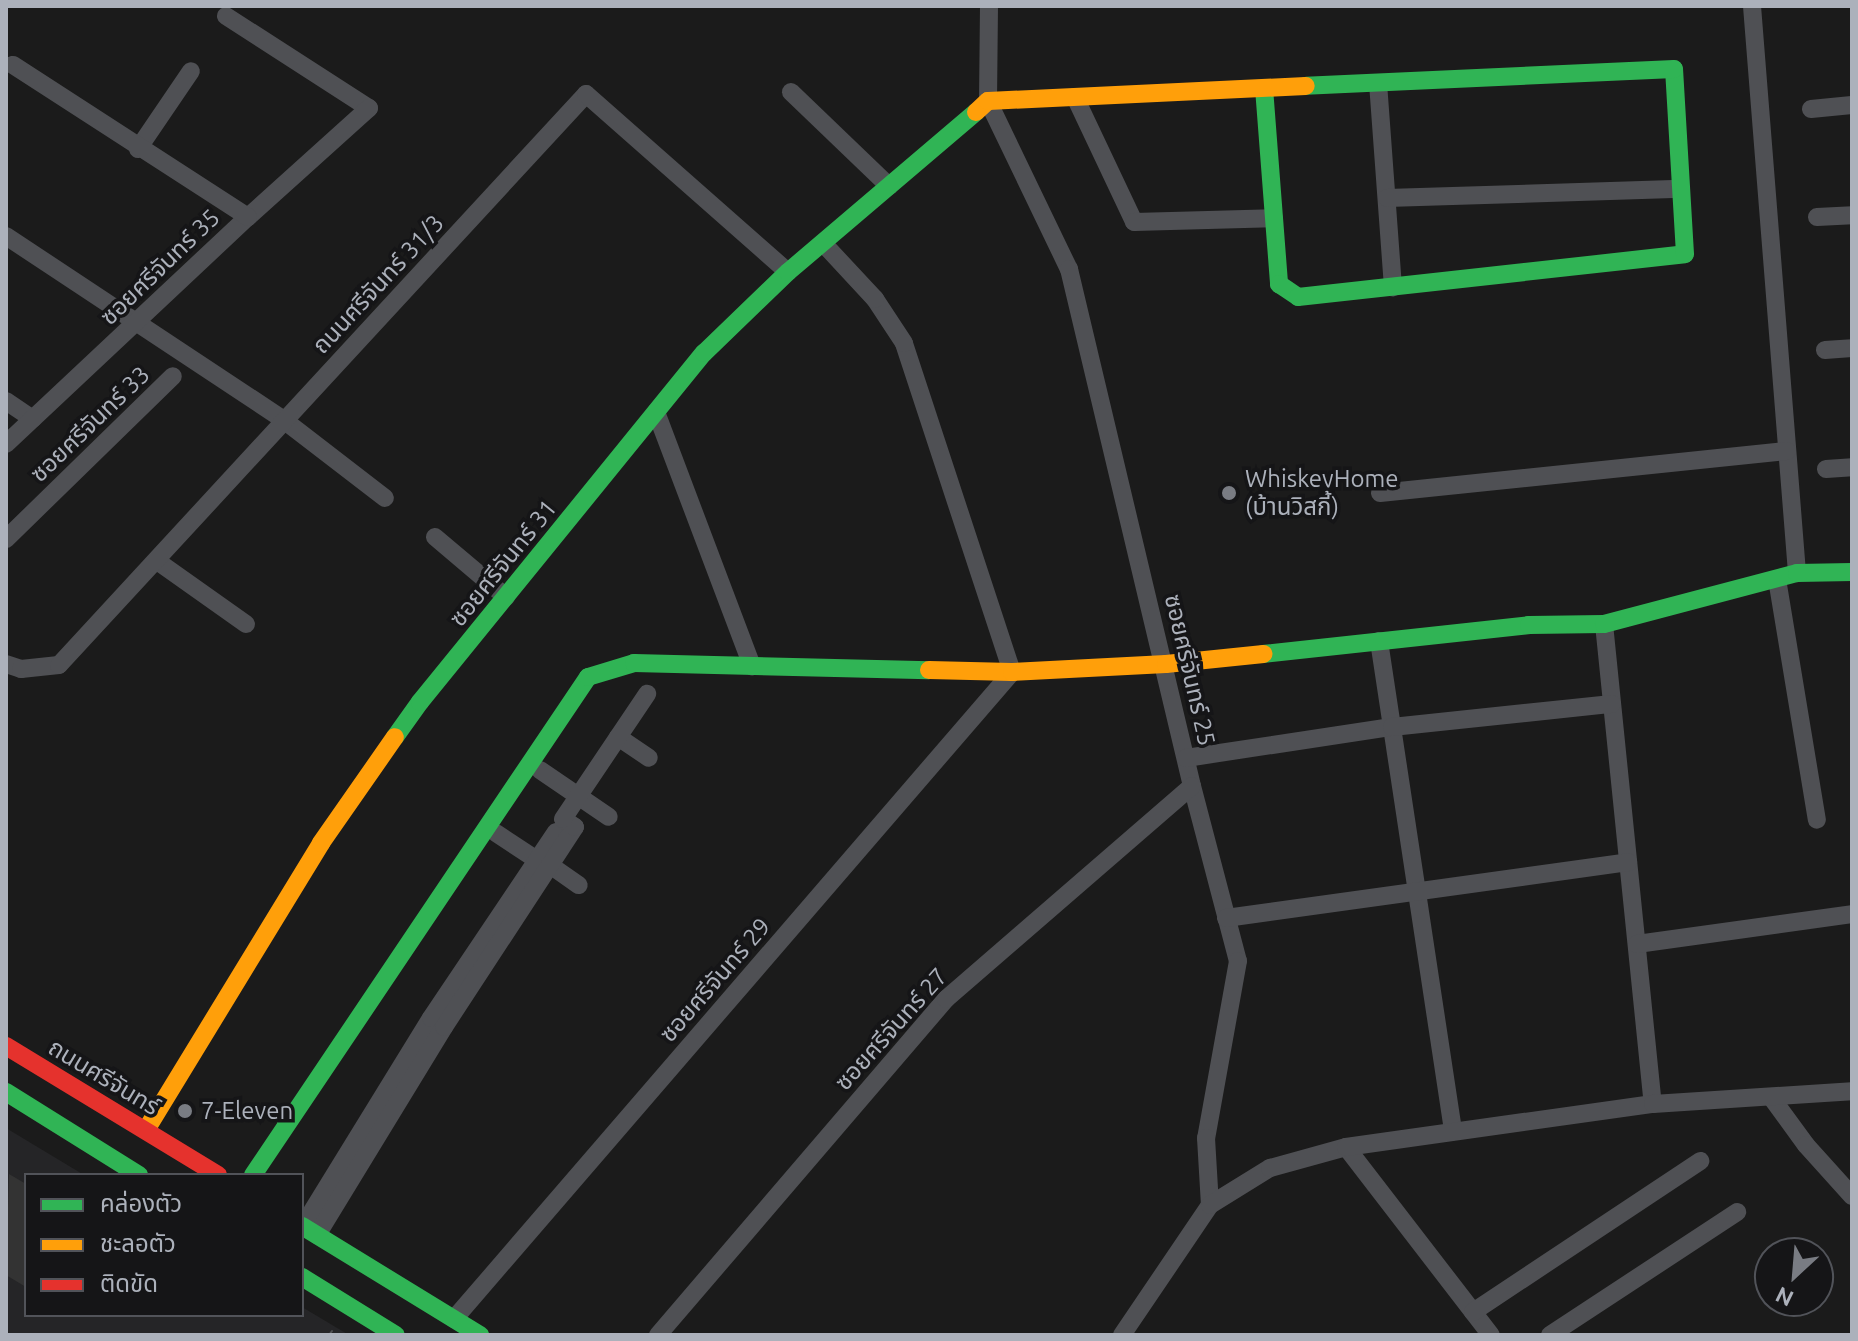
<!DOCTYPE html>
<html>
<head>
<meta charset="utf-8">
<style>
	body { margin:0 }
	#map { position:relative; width:1858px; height:1341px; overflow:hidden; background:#1b1b1b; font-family:Ubuntu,"Noto Sans Thai",sans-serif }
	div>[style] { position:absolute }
	.built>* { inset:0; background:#252527 }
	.building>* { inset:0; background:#333 }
	.street>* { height:18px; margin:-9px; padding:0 9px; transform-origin:9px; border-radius:9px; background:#4f5054 }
	.fast>* { height:18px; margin:-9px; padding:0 9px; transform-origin:9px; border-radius:9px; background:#30b455 }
	.slow>* { height:18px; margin:-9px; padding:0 9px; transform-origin:9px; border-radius:9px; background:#ff9f0a }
	.jam>* { height:18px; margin:-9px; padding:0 9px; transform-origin:9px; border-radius:9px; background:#e5322d }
	.tram>* { height:2px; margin:-1px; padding:0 1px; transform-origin:1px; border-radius:1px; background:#4f5052 }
	.dots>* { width:22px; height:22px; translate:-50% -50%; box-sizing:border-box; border:4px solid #151517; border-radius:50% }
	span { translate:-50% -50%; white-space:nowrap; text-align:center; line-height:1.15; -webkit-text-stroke:7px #151517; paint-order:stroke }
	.street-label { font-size:24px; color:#acb1bb }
	.poi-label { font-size:24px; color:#acb1bb }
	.left { translate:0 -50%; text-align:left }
	.frame { position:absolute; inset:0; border:8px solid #acb1bb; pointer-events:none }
	.legend { position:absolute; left:24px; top:1173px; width:280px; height:144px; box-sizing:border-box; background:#151517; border:2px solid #515359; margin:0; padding:10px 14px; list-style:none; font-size:24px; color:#acb1bb }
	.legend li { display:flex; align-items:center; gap:16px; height:40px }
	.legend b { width:40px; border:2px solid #515359 }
	.north { position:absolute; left:1754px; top:1237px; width:80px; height:80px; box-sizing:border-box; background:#151517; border:2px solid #515359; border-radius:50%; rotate:206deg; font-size:22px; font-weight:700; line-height:32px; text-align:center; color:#acb1bb }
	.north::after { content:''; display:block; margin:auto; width:28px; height:36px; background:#797c83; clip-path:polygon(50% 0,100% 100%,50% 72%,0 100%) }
</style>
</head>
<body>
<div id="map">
	<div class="built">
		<div style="clip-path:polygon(6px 1128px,84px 1175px,26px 1175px,26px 1315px,302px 1315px,302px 1307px,349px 1335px,6px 1335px)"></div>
	</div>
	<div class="building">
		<div style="clip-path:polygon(9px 1174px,26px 1184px,26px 1287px,6px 1275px)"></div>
	</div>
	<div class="street">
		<div style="left:989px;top:6px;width:95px;rotate:90.6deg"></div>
		<div style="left:988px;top:101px;width:187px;rotate:64.3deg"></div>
		<div style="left:1069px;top:269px;width:531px;rotate:76.62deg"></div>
		<div style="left:1192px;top:786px;width:181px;rotate:75.3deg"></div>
		<div style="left:1238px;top:961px;width:180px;rotate:100.2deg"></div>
		<div style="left:1206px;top:1138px;width:67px;rotate:86.6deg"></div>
		<div style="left:1210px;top:1205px;width:157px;rotate:124.1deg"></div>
		<div style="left:1752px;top:6px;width:569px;rotate:85.46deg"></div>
		<div style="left:226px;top:16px;width:170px;rotate:32.8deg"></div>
		<div style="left:369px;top:108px;width:163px;rotate:138deg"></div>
		<div style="left:1378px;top:83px;width:205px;rotate:85.8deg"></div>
		<div style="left:791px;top:92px;width:136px;rotate:43.8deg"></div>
		<div style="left:1075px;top:97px;width:138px;rotate:64.7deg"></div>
		<div style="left:1134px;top:222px;width:140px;rotate:-1.6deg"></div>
		<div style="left:1811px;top:109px;width:41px;rotate:-5.6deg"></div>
		<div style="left:138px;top:149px;width:94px;rotate:-55.8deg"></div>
		<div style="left:1387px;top:198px;width:294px;rotate:-1.8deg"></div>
		<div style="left:1817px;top:217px;width:35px;rotate:-3deg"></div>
		<div style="left:6px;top:236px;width:335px;rotate:33.5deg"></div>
		<div style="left:285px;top:421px;width:126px;rotate:37.6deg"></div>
		<div style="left:1825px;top:350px;width:27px;rotate:-4deg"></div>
		<div style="left:6px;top:401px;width:32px;rotate:34deg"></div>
		<div style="left:656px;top:412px;width:272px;rotate:69.3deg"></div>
		<div style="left:6px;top:444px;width:332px;rotate:-43.2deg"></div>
		<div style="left:248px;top:217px;width:280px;rotate:-147.1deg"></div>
		<div style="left:1826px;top:469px;width:26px;rotate:-4deg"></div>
		<div style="left:1380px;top:493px;width:409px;rotate:-5.9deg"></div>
		<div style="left:435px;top:537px;width:93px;rotate:40.2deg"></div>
		<div style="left:6px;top:539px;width:233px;rotate:-44.3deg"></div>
		<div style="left:157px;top:561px;width:109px;rotate:35.3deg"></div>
		<div style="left:1777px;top:579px;width:244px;rotate:80.6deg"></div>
		<div style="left:1604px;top:624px;width:482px;rotate:84.2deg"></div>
		<div style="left:1379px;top:641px;width:496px;rotate:81.4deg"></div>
		<div style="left:6px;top:664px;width:16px;rotate:18deg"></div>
		<div style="left:21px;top:669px;width:38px;rotate:-6deg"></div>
		<div style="left:59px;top:665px;width:777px;rotate:-47.29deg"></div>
		<div style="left:586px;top:94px;width:269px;rotate:41.4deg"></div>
		<div style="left:618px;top:737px;width:37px;rotate:34deg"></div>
		<div style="left:1186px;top:758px;width:208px;rotate:-8.6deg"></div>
		<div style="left:1392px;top:727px;width:221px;rotate:-6deg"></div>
		<div style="left:540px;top:770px;width:83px;rotate:34.3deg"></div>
		<div style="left:496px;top:833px;width:49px;rotate:33.4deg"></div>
		<div style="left:550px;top:865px;width:35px;rotate:35deg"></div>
		<div style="left:1226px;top:918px;width:406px;rotate:-7.9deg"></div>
		<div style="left:1637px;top:944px;width:217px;rotate:-7.9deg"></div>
		<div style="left:1771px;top:1097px;width:59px;rotate:53.9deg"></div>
		<div style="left:1806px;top:1145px;width:69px;rotate:48deg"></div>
		<div style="left:1346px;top:1147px;width:237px;rotate:52.4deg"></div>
		<div style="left:1210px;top:1205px;width:70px;rotate:-31.7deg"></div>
		<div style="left:1270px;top:1168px;width:79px;rotate:-15.4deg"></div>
		<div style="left:1346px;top:1147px;width:310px;rotate:-8deg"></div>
		<div style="left:1653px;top:1104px;width:199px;rotate:-3.7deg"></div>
		<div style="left:303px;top:1226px;width:244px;rotate:-58.4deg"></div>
		<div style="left:431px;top:1018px;width:224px;rotate:-56.1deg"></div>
		<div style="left:317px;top:1235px;width:244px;rotate:-58.6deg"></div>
		<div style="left:444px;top:1027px;width:239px;rotate:-56.8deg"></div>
		<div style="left:575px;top:827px;width:14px;rotate:-146deg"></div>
		<div style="left:563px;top:819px;width:151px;rotate:-56.1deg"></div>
		<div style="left:1473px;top:1312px;width:273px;rotate:-33.6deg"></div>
		<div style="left:454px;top:1319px;width:854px;rotate:-49.22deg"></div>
		<div style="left:1012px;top:672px;width:346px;rotate:-108.2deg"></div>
		<div style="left:904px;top:343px;width:53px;rotate:-123.4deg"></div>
		<div style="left:875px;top:299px;width:76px;rotate:-132.9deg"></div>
		<div style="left:658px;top:1335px;width:443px;rotate:-49.4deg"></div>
		<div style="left:946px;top:999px;width:325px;rotate:-40.9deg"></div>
		<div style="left:1550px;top:1335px;width:224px;rotate:-33.3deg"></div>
	</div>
	<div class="fast">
		<div style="left:1264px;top:88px;width:197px;rotate:85.6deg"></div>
		<div style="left:1279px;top:284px;width:23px;rotate:34deg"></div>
		<div style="left:1298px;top:297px;width:389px;rotate:-6.3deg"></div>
		<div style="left:1685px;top:254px;width:185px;rotate:-93.4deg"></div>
		<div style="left:1674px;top:69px;width:368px;rotate:177.4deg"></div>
		<div style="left:1263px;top:654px;width:268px;rotate:-6.2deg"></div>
		<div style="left:1529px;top:625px;width:75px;rotate:-0.8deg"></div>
		<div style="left:1604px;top:624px;width:200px;rotate:-14.8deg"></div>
		<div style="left:1797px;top:573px;width:55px;rotate:-1deg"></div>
		<div style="left:395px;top:737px;width:43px;rotate:-54.5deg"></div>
		<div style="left:420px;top:702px;width:450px;rotate:-50.9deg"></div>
		<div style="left:704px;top:353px;width:117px;rotate:-44deg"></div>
		<div style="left:788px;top:272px;width:247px;rotate:-40.4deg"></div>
		<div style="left:6px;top:1092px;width:157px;rotate:32deg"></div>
		<div style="left:253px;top:1175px;width:600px;rotate:-56.07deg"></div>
		<div style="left:588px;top:677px;width:48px;rotate:-16.9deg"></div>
		<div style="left:634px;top:663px;width:295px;rotate:1.4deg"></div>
		<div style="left:302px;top:1226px;width:209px;rotate:31.5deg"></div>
		<div style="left:302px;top:1277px;width:110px;rotate:31.7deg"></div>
	</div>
	<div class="slow">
		<div style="left:976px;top:112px;width:16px;rotate:-43deg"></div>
		<div style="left:988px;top:101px;width:318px;rotate:-2.7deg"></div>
		<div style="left:929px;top:670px;width:83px;rotate:1.4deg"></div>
		<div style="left:1012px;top:672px;width:154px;rotate:-3deg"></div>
		<div style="left:1166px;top:664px;width:98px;rotate:-5.9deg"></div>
		<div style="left:146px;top:1130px;width:336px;rotate:-58.6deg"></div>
		<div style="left:321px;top:843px;width:129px;rotate:-55.1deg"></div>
	</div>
	<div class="jam">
		<div style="left:6px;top:1046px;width:248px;rotate:31.3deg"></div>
	</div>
	<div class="tram">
		<div style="left:329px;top:1335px;width:5px;rotate:-53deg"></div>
	</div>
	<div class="dots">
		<div style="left:1229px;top:493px;background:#797c83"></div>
		<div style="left:185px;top:1111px;background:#797c83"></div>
	</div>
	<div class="street-label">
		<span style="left:160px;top:267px;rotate:-44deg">ซอยศรีจันทร์ 35</span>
		<span style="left:378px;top:284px;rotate:-47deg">ถนนศรีจันทร์ 31/3</span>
		<span style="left:90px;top:424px;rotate:-44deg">ซอยศรีจันทร์ 33</span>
		<span style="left:503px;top:563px;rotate:-51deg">ซอยศรีจันทร์ 31</span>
		<span style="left:1190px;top:670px;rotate:77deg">ซอยศรีจันทร์ 25</span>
		<span style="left:715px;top:980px;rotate:-49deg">ซอยศรีจันทร์ 29</span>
		<span style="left:891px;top:1029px;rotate:-48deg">ซอยศรีจันทร์ 27</span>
		<span style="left:104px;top:1077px;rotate:31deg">ถนนศรีจันทร์</span>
	</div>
	<div class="poi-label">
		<span class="left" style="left:1245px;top:493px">WhiskeyHome<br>(บ้านวิสกี้)</span>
		<span class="left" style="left:201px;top:1111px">7-Eleven</span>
	</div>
	<div class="frame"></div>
	<ul class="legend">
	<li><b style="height:10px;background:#30b455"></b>คล่องตัว</li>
	<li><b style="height:10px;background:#ff9f0a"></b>ชะลอตัว</li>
	<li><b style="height:10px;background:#e5322d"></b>ติดขัด</li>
	</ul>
	<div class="north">N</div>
</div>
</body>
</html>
